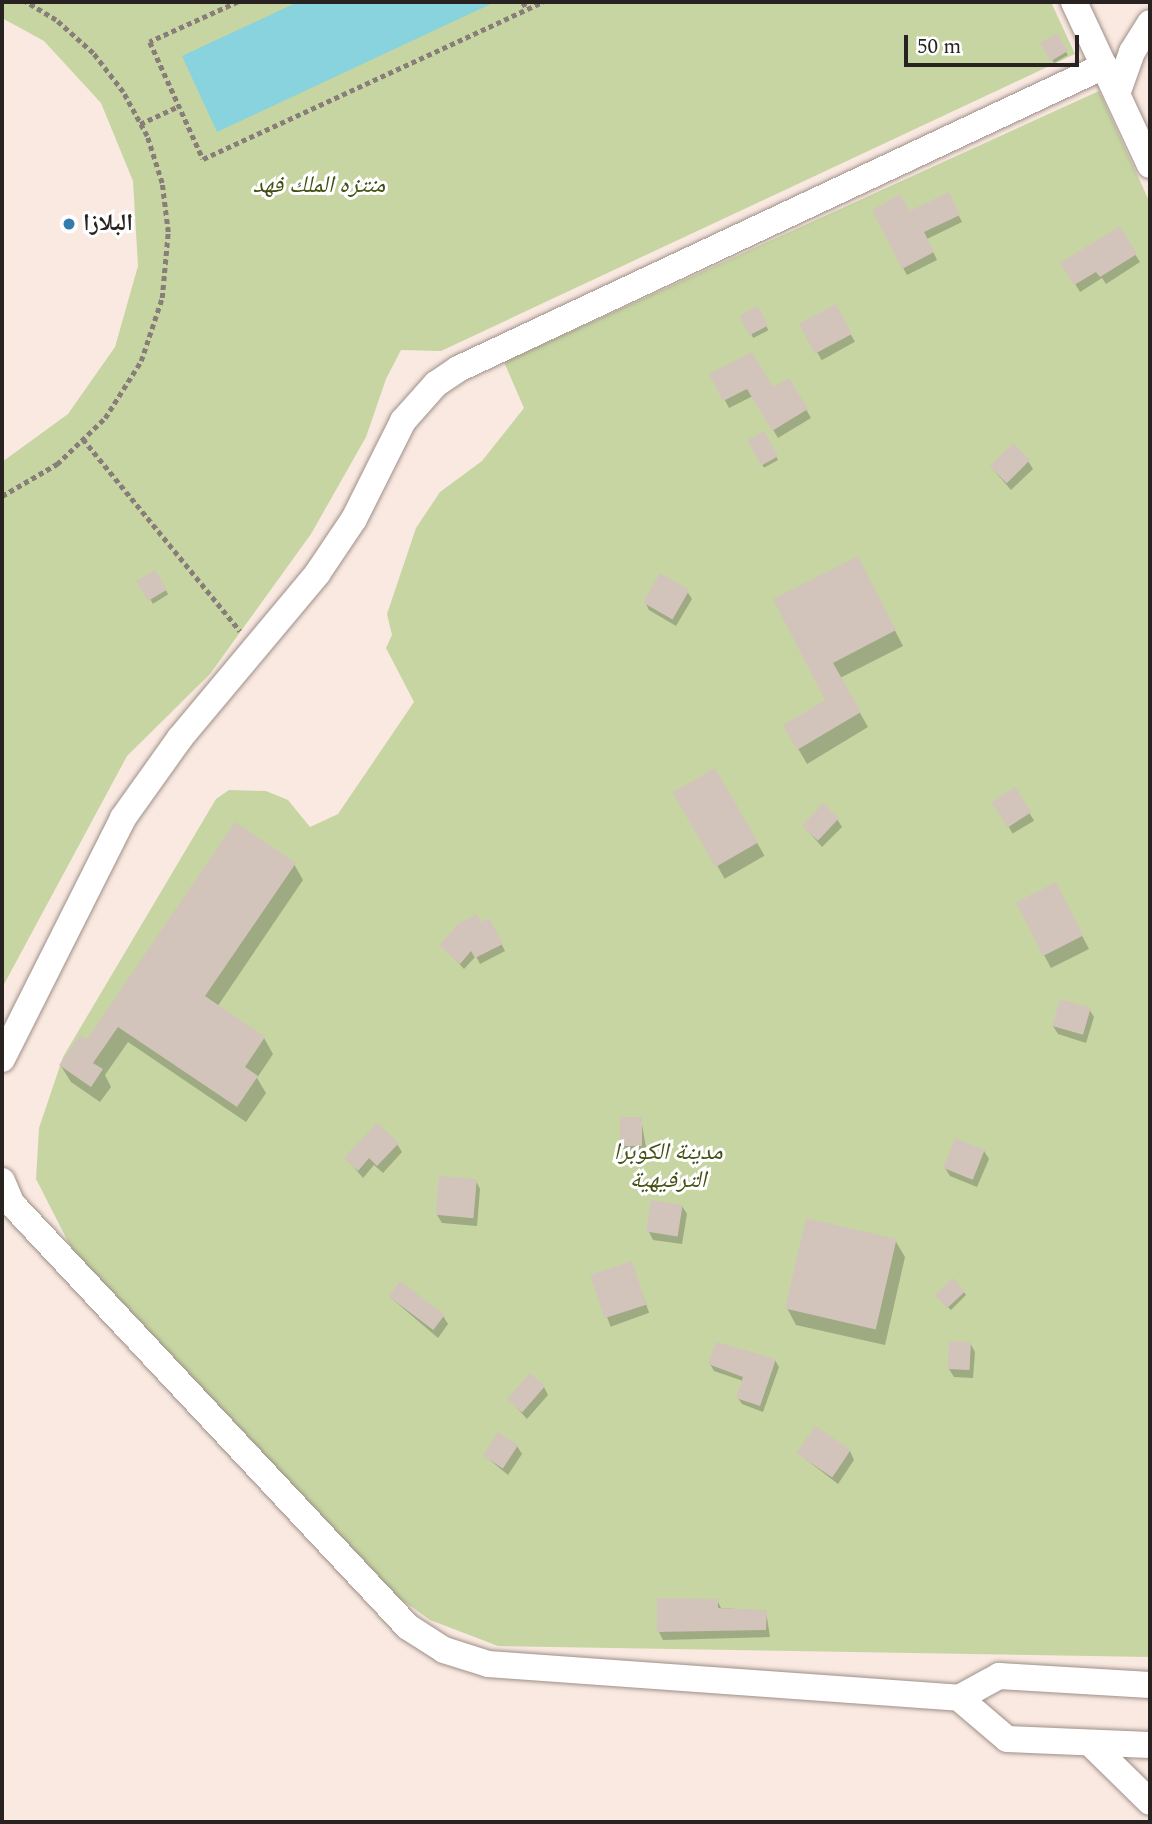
<!DOCTYPE html>
<html>
<head>
<meta charset="utf-8">
<style>
	body { margin:0 }
	#map { position:relative; width:1152px; height:1824px; overflow:hidden; background:#f9e9e1; font-family:Spectral,"Noto Naskh Arabic",serif }
	div>[style] { position:absolute }
	.green>* { inset:0; background:#c6d5a2 }
	.water>* { inset:0; background:#88d3de }
	.shadow>* { inset:0; background:#0003; transform-origin:0 0 }
	.building>* { inset:0; background:#d3c4bb; transform-origin:0 0 }
	.path>* { height:4.5px; margin-top:-2.25px; transform-origin:0; background:repeating-linear-gradient(90deg,#887d78 0 5px,transparent 0 8.5px) }
	.roads { filter:drop-shadow(0 0 2px #9e8f88) drop-shadow(0 0 2px #9e8f88) }
	.minor>* { height:26px; margin:-13px; padding:0 13px; transform-origin:13px; border-radius:13px; background:#fff }
	.dots>* { width:19px; height:19px; translate:-50% -50%; box-sizing:border-box; border:4px solid #fff; border-radius:50% }
	span { translate:-50% -50%; white-space:nowrap; text-align:center; line-height:1.15; -webkit-text-stroke:6px #fff; paint-order:stroke }
	.park-label { font-size:24px; color:#435013; font-style:italic }
	.poi-label { font-size:24px; color:#282220; font-weight:700 }
	.left { translate:0 -50%; text-align:left }
	.frame { position:absolute; inset:0; border:4px solid #282220; pointer-events:none }
	.scale { position:absolute; left:904px; top:35px; width:175px; height:32px; box-sizing:border-box; border:4px solid #282220; border-top:0; padding-left:9px; font-size:21px; line-height:24px; white-space:nowrap; color:#282220; -webkit-text-stroke:5px #fff; paint-order:stroke }
</style>
</head>
<body>
<div id="map">
	<div class="green">
		<div style="clip-path:polygon(2px 2px,1051px 2px,1075px 54px,441px 351px,401px 350px,386px 379px,366px 437px,311px 534px,210px 674px,127px 756px,2px 988px,2px 462px,68px 414px,115px 347px,138px 266px,133px 181px,101px 103px,44px 41px,2px 18px)"></div>
		<div style="clip-path:polygon(1099px 91px,1150px 203px,1150px 1657px,498px 1646px,430px 1620px,398px 1597px,80px 1265px,36px 1179px,39px 1128px,63px 1057px,216px 799px,229px 790px,266px 791px,288px 800px,310px 827px,338px 814px,414px 702px,386px 648px,392px 635px,387px 614px,416px 528px,440px 492px,482px 461px,524px 408px,504px 362px)"></div>
	</div>
	<div class="water">
		<div style="clip-path:polygon(298px 2px,495px 2px,217px 132px,182px 56px)"></div>
	</div>
	<div class="shadow">
		<div style="left:1057px;top:36px;width:22px;height:16px;rotate:60deg"></div>
		<div style="clip-path:polygon(952px 202px,962px 222px,927px 239px,937px 260px,907px 275px,903px 268px,910px 213px)"></div>
		<div style="clip-path:polygon(1119px 229px,1140px 262px,1106px 284px,1102px 278px,1080px 292px,1063px 264px)"></div>
		<div style="left:835px;top:306px;width:41px;height:38px;rotate:61deg"></div>
		<div style="left:757px;top:308px;width:25px;height:17px;rotate:63deg"></div>
		<div style="clip-path:polygon(712px 375px,773px 390px,789px 380px,811px 418px,778px 438px,753px 396px,729px 408px)"></div>
		<div style="left:763px;top:433px;width:31px;height:16px;rotate:61deg"></div>
		<div style="clip-path:polygon(1028px 461px,1033px 469px,1011px 490px,991px 467px)"></div>
		<div style="left:155px;top:573px;width:25px;height:18px;rotate:58deg"></div>
		<div style="clip-path:polygon(865px 573px,903px 646px,840px 678px,868px 727px,807px 764px,785px 726px,827px 700px,776px 600px)"></div>
		<div style="clip-path:polygon(687px 591px,692px 599px,676px 626px,649px 610px,645px 602px)"></div>
		<div style="left:715px;top:770px;width:99px;height:46px;rotate:60deg"></div>
		<div style="left:1015px;top:789px;width:37px;height:25px;rotate:59deg"></div>
		<div style="clip-path:polygon(837px 819px,842px 827px,822px 847px,803px 825px)"></div>
		<div style="clip-path:polygon(294px 864px,303px 880px,217px 1007px,264px 1038px,273px 1054px,257px 1078px,266px 1093px,246px 1122px,128px 1042px,105px 1075px,111px 1087px,100px 1102px,71px 1082px,61px 1066px)"></div>
		<div style="clip-path:polygon(1062px 897px,1089px 949px,1051px 968px,1044px 955px)"></div>
		<div style="clip-path:polygon(489px 920px,505px 951px,480px 964px,476px 956px,464px 969px,442px 945px,484px 931px)"></div>
		<div style="clip-path:polygon(1089px 1009px,1094px 1017px,1086px 1043px,1058px 1034px,1053px 1026px)"></div>
		<div style="clip-path:polygon(641px 1119px,647px 1153px,627px 1154px,622px 1146px)"></div>
		<div style="clip-path:polygon(397px 1144px,402px 1152px,383px 1173px,374px 1165px,363px 1178px,346px 1158px)"></div>
		<div style="clip-path:polygon(984px 1151px,989px 1159px,977px 1187px,950px 1176px,945px 1168px)"></div>
		<div style="clip-path:polygon(476px 1181px,480px 1189px,477px 1226px,442px 1223px,437px 1215px)"></div>
		<div style="clip-path:polygon(682px 1206px,687px 1214px,682px 1244px,653px 1240px,649px 1232px)"></div>
		<div style="clip-path:polygon(895px 1240px,905px 1257px,885px 1345px,796px 1325px,787px 1308px)"></div>
		<div style="left:631px;top:1263px;width:53px;height:41px;rotate:70deg"></div>
		<div style="clip-path:polygon(964px 1292px,966px 1295px,951px 1310px,939px 1299px)"></div>
		<div style="clip-path:polygon(390px 1297px,443px 1316px,448px 1324px,438px 1338px)"></div>
		<div style="clip-path:polygon(970px 1343px,975px 1352px,973px 1378px,954px 1377px,949px 1369px)"></div>
		<div style="clip-path:polygon(775px 1360px,779px 1367px,763px 1412px,742px 1404px,738px 1398px,743px 1381px,714px 1371px,710px 1364px)"></div>
		<div style="clip-path:polygon(544px 1387px,548px 1395px,527px 1419px,509px 1399px)"></div>
		<div style="clip-path:polygon(517px 1446px,522px 1454px,508px 1475px,485px 1456px)"></div>
		<div style="clip-path:polygon(850px 1451px,854px 1460px,838px 1484px,799px 1454px)"></div>
		<div style="clip-path:polygon(717px 1600px,721px 1608px,766px 1611px,770px 1637px,663px 1640px,659px 1632px)"></div>
	</div>
	<div class="building">
		<div style="left:1057px;top:33px;width:21px;height:20px;rotate:59deg"></div>
		<div style="clip-path:polygon(949px 192px,960px 215px,924px 232px,934px 252px,902px 269px,872px 210px,900px 194px,910px 211px)"></div>
		<div style="clip-path:polygon(1120px 226px,1137px 254px,1100px 277px,1096px 272px,1074px 285px,1060px 263px)"></div>
		<div style="left:836px;top:304px;width:34px;height:42px;rotate:62deg"></div>
		<div style="left:758px;top:306px;width:22px;height:21px;rotate:63deg"></div>
		<div style="clip-path:polygon(752px 352px,773px 387px,789px 378px,808px 409px,772px 431px,747px 389px,723px 401px,709px 374px)"></div>
		<div style="left:764px;top:431px;width:29px;height:19px;rotate:61deg"></div>
		<div style="left:1013px;top:443px;width:24px;height:33px;rotate:45deg"></div>
		<div style="clip-path:polygon(858px 556px,896px 630px,833px 663px,861px 712px,797px 750px,783px 725px,825px 700px,773px 599px)"></div>
		<div style="left:155px;top:570px;width:23px;height:22px;rotate:59deg"></div>
		<div style="left:660px;top:573px;width:34px;height:34px;rotate:30deg"></div>
		<div style="left:715px;top:768px;width:86px;height:49px;rotate:60deg"></div>
		<div style="left:1015px;top:787px;width:30px;height:28px;rotate:57deg"></div>
		<div style="left:823px;top:803px;width:22px;height:31px;rotate:43deg"></div>
		<div style="clip-path:polygon(235px 822px,296px 863px,205px 996px,265px 1037px,245px 1067px,258px 1076px,237px 1107px,118px 1027px,93px 1063px,103px 1069px,91px 1087px,59px 1065px,80px 1035px,87px 1039px)"></div>
		<div style="left:1056px;top:882px;width:60px;height:45px;rotate:63deg"></div>
		<div style="clip-path:polygon(477px 914px,481px 922px,489px 918px,503px 944px,475px 958px,471px 951px,460px 964px,439px 945px,459px 923px)"></div>
		<div style="left:1060px;top:999px;width:32px;height:28px;rotate:16deg"></div>
		<div style="left:620px;top:1117px;width:22px;height:29px"></div>
		<div style="clip-path:polygon(377px 1123px,399px 1143px,377px 1166px,369px 1158px,358px 1171px,344px 1158px)"></div>
		<div style="left:955px;top:1138px;width:32px;height:32px;rotate:22deg"></div>
		<div style="left:439px;top:1176px;width:38px;height:39px;rotate:5deg"></div>
		<div style="left:651px;top:1200px;width:32px;height:32px;rotate:9deg"></div>
		<div style="left:806px;top:1218px;width:93px;height:93px;rotate:13deg"></div>
		<div style="left:632px;top:1261px;width:46px;height:44px;rotate:72deg"></div>
		<div style="left:953px;top:1278px;width:18px;height:25px;rotate:47deg"></div>
		<div style="left:400px;top:1281px;width:56px;height:19px;rotate:37deg"></div>
		<div style="left:949px;top:1341px;width:22px;height:28px;rotate:3deg"></div>
		<div style="clip-path:polygon(716px 1342px,776px 1359px,760px 1406px,736px 1398px,743px 1377px,708px 1364px)"></div>
		<div style="left:530px;top:1373px;width:20px;height:35px;rotate:41deg"></div>
		<div style="left:815px;top:1426px;width:43px;height:33px;rotate:34deg"></div>
		<div style="left:498px;top:1432px;width:24px;height:28px;rotate:33deg"></div>
		<div style="clip-path:polygon(657px 1598px,718px 1599px,718px 1608px,767px 1610px,766px 1630px,657px 1632px)"></div>
	</div>
	<div class="path">
		<div style="left:238px;top:2px;width:97px;rotate:155.6deg"></div>
		<div style="left:150px;top:42px;width:128px;rotate:65.6deg"></div>
		<div style="left:203px;top:159px;width:374px;rotate:-24.8deg"></div>
		<div style="left:523px;top:2px;width:8px;rotate:60deg"></div>
		<div style="left:140px;top:124px;width:43px;rotate:-24.8deg"></div>
		<div style="left:83px;top:439px;width:248px;rotate:50.7deg"></div>
		<div style="left:2px;top:496px;width:64px;rotate:-30.2deg"></div>
		<div style="left:57px;top:464px;width:66px;rotate:-43.8deg"></div>
		<div style="left:105px;top:418px;width:67px;rotate:-57.7deg"></div>
		<div style="left:141px;top:361px;width:66px;rotate:-71.6deg"></div>
		<div style="left:162px;top:298px;width:66px;rotate:-84.8deg"></div>
		<div style="left:168px;top:232px;width:49px;rotate:-97deg"></div>
		<div style="left:162px;top:183px;width:49px;rotate:-107.7deg"></div>
		<div style="left:147px;top:136px;width:50px;rotate:-118.6deg"></div>
		<div style="left:123px;top:92px;width:49px;rotate:-127.6deg"></div>
		<div style="left:93px;top:53px;width:50px;rotate:-138.3deg"></div>
		<div style="left:56px;top:20px;width:35px;rotate:-149deg"></div>
	</div>
	<div class="roads">
		<div class="minor">
			<div style="left:1074px;top:2px;width:180px;rotate:65deg"></div>
			<div style="left:1117px;top:94px;width:45px;rotate:-70.3deg"></div>
			<div style="left:1132px;top:52px;width:34px;rotate:-58deg"></div>
			<div style="left:2px;top:1059px;width:270px;rotate:-63.3deg"></div>
			<div style="left:123px;top:818px;width:98px;rotate:-54.5deg"></div>
			<div style="left:180px;top:738px;width:214px;rotate:-50.1deg"></div>
			<div style="left:317px;top:574px;width:66px;rotate:-56.1deg"></div>
			<div style="left:354px;top:519px;width:110px;rotate:-63.4deg"></div>
			<div style="left:403px;top:421px;width:50px;rotate:-48.3deg"></div>
			<div style="left:436px;top:384px;width:27px;rotate:-34deg"></div>
			<div style="left:458px;top:369px;width:714px;rotate:-25.13deg"></div>
			<div style="left:2px;top:1181px;width:25px;rotate:67deg"></div>
			<div style="left:12px;top:1204px;width:579px;rotate:46.89deg"></div>
			<div style="left:408px;top:1627px;width:43px;rotate:32.6deg"></div>
			<div style="left:444px;top:1650px;width:46px;rotate:17.7deg"></div>
			<div style="left:488px;top:1664px;width:472px;rotate:4.1deg"></div>
			<div style="left:959px;top:1698px;width:46px;rotate:-28.8deg"></div>
			<div style="left:999px;top:1676px;width:151px;rotate:3.4deg"></div>
			<div style="left:959px;top:1698px;width:63px;rotate:40.5deg"></div>
			<div style="left:1007px;top:1739px;width:143px;rotate:2.4deg"></div>
			<div style="left:1092px;top:1745px;width:81px;rotate:44.5deg"></div>
		</div>
	</div>
	<div class="dots">
		<div style="left:69px;top:224px;background:#337aae"></div>
	</div>
	<div class="park-label">
		<span style="left:319px;top:186px">منتزه الملك فهد</span>
		<span style="left:668px;top:1167px">مدينة الكوبرا<br>الترفيهية</span>
	</div>
	<div class="poi-label">
		<span class="left" style="left:83px;top:224px">البلازا</span>
	</div>
	<div class="frame"></div>
	<div class="scale">50 m</div>
</div>
</body>
</html>
